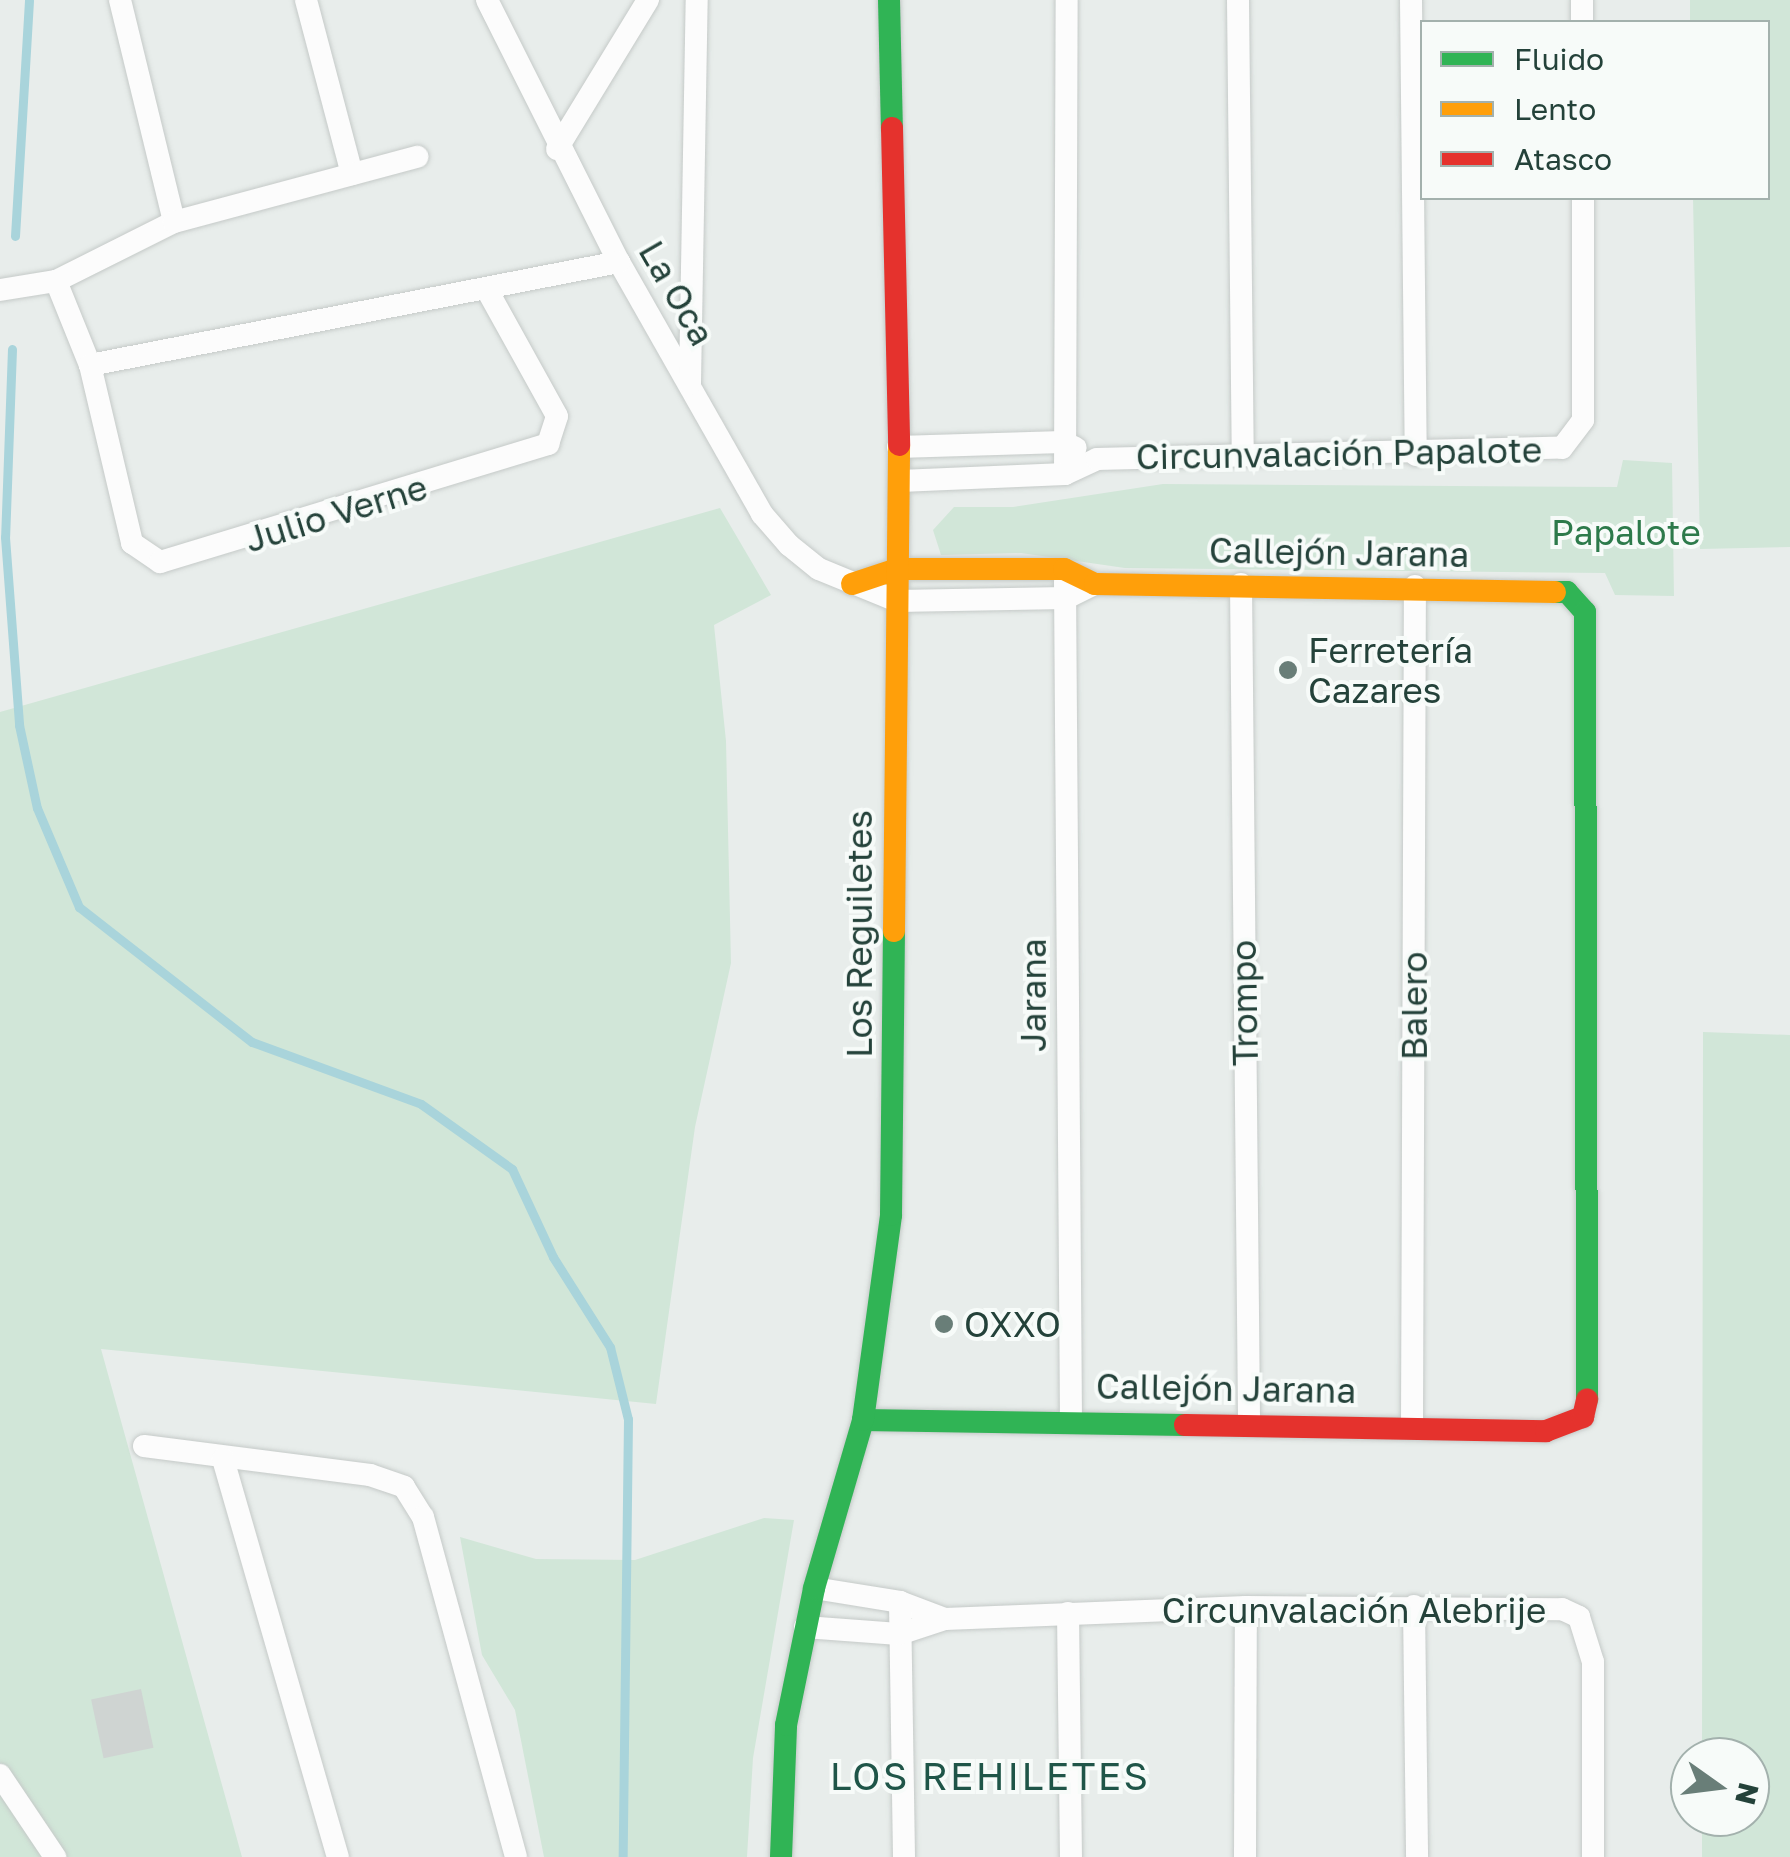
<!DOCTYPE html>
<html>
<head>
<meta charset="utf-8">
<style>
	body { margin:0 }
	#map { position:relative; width:1790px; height:1857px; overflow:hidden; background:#e8edeb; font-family:"Golos Text",sans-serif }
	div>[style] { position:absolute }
	.green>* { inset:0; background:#d1e6d8 }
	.stream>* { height:9px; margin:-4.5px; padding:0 4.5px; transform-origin:4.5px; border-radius:4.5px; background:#a9d4db }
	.building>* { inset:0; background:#cfd4d2; transform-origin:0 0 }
	.roads { filter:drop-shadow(0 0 2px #c5cac8) drop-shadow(0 0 2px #c5cac8) }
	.street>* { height:22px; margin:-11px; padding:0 11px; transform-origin:11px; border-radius:11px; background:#fcfcfc }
	.fast>* { height:22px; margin:-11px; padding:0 11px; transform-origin:11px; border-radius:11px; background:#30b455 }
	.slow>* { height:22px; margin:-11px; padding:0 11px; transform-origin:11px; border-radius:11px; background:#ff9f0a }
	.jam>* { height:22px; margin:-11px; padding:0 11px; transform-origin:11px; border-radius:11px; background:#e5322d }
	.dots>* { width:28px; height:28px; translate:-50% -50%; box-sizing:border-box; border:5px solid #f7fbf9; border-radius:50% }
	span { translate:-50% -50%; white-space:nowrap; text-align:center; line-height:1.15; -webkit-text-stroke:8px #f7fbf9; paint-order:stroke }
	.street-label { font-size:35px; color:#24423a }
	.park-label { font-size:35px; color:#2d7a4b }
	.poi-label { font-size:35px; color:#24423a }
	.left { translate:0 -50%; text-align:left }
	.neighbourhood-label { font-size:38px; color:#1f5548; letter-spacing:2.5px }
	.legend { position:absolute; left:1420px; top:20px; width:350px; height:180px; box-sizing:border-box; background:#f7fbf9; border:2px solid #a3b1ad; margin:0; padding:12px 18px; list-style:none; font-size:30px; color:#24423a }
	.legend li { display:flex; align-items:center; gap:20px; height:50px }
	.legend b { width:50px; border:2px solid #a3b1ad }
	.north { position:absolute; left:1670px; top:1737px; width:100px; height:100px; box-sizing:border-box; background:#f7fbf9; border:2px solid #a3b1ad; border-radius:50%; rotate:104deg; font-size:28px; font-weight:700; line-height:40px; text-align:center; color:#24423a }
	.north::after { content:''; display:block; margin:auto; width:35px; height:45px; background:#697e78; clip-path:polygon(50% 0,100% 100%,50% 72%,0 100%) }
</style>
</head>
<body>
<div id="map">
	<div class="green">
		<div style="clip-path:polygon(1690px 0,1790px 0,1790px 547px,1700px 549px,1693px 198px,1768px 198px,1768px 22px,1690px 22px)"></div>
		<div style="clip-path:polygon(1623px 460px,1672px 463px,1674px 596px,1615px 595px,1605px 573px,1125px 568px,1021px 553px,941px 555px,933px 530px,954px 507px,1013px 507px,1163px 484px,1617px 487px)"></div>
		<div style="clip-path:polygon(720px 508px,771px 595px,714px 625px,726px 741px,731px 963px,695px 1127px,656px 1404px,101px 1349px,242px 1857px,0 1857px,0 712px)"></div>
		<div style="clip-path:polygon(1703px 1032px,1790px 1035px,1790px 1857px,1702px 1857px,1702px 1817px,1750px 1817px,1750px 1757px,1702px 1757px)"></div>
		<div style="clip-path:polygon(764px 1518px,794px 1520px,753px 1758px,747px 1857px,544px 1857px,515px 1710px,482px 1655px,460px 1537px,536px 1559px,635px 1560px)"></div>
	</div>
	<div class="stream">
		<div style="left:15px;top:236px;width:236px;rotate:-86.6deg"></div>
		<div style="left:12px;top:349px;width:188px;rotate:92.1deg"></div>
		<div style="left:5px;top:537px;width:189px;rotate:85.7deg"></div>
		<div style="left:19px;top:725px;width:85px;rotate:77.8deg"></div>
		<div style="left:37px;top:808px;width:108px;rotate:67deg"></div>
		<div style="left:79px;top:907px;width:219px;rotate:38deg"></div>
		<div style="left:252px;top:1042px;width:180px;rotate:20.1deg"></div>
		<div style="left:421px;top:1104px;width:112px;rotate:35.5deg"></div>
		<div style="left:512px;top:1169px;width:97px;rotate:65deg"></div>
		<div style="left:553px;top:1257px;width:107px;rotate:57.7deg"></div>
		<div style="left:610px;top:1347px;width:74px;rotate:76deg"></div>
		<div style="left:628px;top:1419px;width:438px;rotate:90.7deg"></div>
	</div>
	<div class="building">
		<div style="left:141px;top:1689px;width:60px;height:51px;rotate:78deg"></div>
	</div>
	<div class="roads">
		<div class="street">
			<div style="left:120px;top:0;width:228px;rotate:76.3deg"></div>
			<div style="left:306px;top:0;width:180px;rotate:75.2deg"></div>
			<div style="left:487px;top:0;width:293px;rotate:63.3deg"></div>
			<div style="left:619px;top:262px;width:290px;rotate:60.4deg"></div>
			<div style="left:762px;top:514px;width:41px;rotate:48.9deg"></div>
			<div style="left:789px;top:545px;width:38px;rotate:39deg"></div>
			<div style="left:819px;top:569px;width:84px;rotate:22.3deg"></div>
			<div style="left:897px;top:601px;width:169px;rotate:-1deg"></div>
			<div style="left:1066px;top:598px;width:32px;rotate:-26deg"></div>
			<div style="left:1238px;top:0;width:453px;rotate:89.4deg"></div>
			<div style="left:1411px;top:0;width:455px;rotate:89.4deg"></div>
			<div style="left:1582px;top:0;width:22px;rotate:90deg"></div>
			<div style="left:557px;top:149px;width:175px;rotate:-58.6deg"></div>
			<div style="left:56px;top:281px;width:132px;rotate:-26.6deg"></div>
			<div style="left:174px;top:222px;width:252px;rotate:-15deg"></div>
			<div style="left:0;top:290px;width:57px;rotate:-9.1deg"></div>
			<div style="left:56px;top:281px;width:91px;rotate:68deg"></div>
			<div style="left:90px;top:365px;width:183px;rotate:76.7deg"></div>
			<div style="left:132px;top:543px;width:34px;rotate:34deg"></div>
			<div style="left:160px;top:562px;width:406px;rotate:-16.9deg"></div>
			<div style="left:548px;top:444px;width:29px;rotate:-72deg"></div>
			<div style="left:557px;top:416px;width:146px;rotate:-119deg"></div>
			<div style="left:90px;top:365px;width:539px;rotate:-11.02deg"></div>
			<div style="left:690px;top:383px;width:383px;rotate:-89deg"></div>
			<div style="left:898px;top:447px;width:165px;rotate:-1.7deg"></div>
			<div style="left:1063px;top:442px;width:14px;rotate:25deg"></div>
			<div style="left:1065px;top:474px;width:474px;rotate:-89.8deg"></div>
			<div style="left:900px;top:481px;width:165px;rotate:-2.4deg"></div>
			<div style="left:1065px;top:474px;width:35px;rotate:-25deg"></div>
			<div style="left:1097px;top:459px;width:465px;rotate:-1.4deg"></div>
			<div style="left:1562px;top:448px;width:35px;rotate:-53deg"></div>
			<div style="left:1583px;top:420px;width:222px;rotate:-90deg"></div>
			<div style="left:1065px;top:582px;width:838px;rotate:89.59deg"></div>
			<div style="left:1241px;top:584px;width:838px;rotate:89.45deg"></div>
			<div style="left:1412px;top:1425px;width:839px;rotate:-89.8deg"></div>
			<div style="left:144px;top:1446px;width:228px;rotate:7.3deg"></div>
			<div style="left:370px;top:1475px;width:36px;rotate:19deg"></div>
			<div style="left:404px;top:1487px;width:36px;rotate:58deg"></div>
			<div style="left:423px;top:1517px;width:352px;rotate:74.7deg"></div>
			<div style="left:223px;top:1459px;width:414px;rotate:73.9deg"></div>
			<div style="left:814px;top:1588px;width:87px;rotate:9.2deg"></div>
			<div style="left:900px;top:1602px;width:48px;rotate:20.7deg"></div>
			<div style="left:900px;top:1602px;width:255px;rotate:89.1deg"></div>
			<div style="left:1414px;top:1606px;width:251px;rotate:89.3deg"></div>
			<div style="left:1068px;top:1613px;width:244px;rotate:89.3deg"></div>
			<div style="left:805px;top:1627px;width:94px;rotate:4.3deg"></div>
			<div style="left:899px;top:1634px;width:48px;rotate:-18.1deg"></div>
			<div style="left:945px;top:1619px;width:301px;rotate:-2.3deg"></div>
			<div style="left:1246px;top:1607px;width:316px;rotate:0.4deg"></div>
			<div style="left:1562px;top:1609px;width:19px;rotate:25deg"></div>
			<div style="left:1579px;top:1617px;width:47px;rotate:72.7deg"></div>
			<div style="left:1593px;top:1662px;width:195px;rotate:90deg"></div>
			<div style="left:0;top:1775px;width:99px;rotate:56.1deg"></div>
			<div style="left:1245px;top:1857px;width:250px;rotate:-89.8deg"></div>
		</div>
		<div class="fast">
			<div style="left:889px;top:0;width:128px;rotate:88.7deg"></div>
			<div style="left:1555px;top:592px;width:12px"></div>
			<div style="left:1567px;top:592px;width:27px;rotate:48deg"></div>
			<div style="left:1585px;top:612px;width:787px;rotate:89.85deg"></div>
			<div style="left:863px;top:1420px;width:322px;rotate:0.9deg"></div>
			<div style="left:781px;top:1857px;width:132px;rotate:-87.8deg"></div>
			<div style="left:786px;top:1725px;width:140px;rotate:-78.4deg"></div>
			<div style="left:814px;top:1588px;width:175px;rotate:-73.7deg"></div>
			<div style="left:863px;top:1420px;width:207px;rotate:-82.2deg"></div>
			<div style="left:891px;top:1215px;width:284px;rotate:-89.4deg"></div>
		</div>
		<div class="slow">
			<div style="left:852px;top:584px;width:47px;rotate:-18.4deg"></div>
			<div style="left:897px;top:569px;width:167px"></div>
			<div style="left:1064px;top:569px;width:34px;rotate:26deg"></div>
			<div style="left:1095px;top:584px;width:460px;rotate:1deg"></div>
			<div style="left:894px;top:931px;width:486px;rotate:-89.4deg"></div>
		</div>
		<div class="jam">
			<div style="left:892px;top:128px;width:317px;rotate:88.7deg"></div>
			<div style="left:1185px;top:1425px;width:361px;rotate:1deg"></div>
			<div style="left:1546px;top:1431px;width:40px;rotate:-21deg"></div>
			<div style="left:1583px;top:1417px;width:18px;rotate:-77deg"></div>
		</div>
	</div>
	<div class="dots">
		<div style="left:1288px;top:670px;background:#697e78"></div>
		<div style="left:944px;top:1324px;background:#697e78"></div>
	</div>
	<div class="street-label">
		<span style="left:677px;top:293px;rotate:60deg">La Oca</span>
		<span style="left:1339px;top:453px;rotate:-1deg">Circunvalación Papalote</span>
		<span style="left:336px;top:513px;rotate:-17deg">Julio Verne</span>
		<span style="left:1339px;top:552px;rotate:1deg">Callejón Jarana</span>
		<span style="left:859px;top:934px;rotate:-90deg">Los Reguiletes</span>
		<span style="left:1033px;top:995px;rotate:-90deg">Jarana</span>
		<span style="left:1244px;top:1003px;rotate:-91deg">Trompo</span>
		<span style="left:1414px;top:1006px;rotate:-90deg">Balero</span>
		<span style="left:1226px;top:1388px;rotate:1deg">Callejón Jarana</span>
		<span style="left:1354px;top:1610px">Circunvalación Alebrije</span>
	</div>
	<div class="park-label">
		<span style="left:1626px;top:532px">Papalote</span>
	</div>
	<div class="poi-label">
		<span class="left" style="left:1308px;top:670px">Ferretería<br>Cazares</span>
		<span class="left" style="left:964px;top:1324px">OXXO</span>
	</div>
	<div class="neighbourhood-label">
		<span style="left:990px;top:1776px">LOS REHILETES</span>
	</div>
	<ul class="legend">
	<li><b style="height:12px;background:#30b455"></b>Fluido</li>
	<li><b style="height:12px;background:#ff9f0a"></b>Lento</li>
	<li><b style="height:12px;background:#e5322d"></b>Atasco</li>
	</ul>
	<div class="north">N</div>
</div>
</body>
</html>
